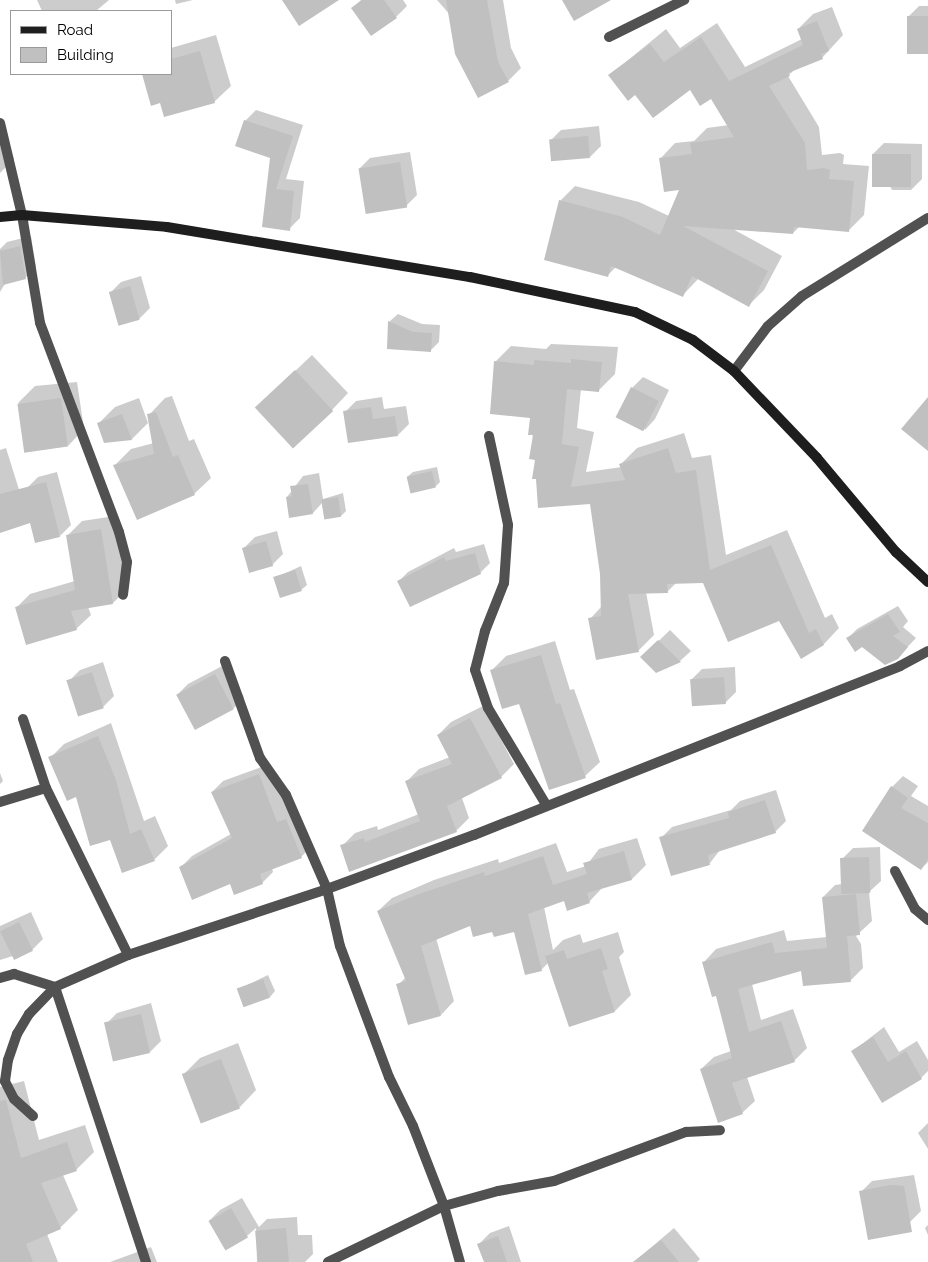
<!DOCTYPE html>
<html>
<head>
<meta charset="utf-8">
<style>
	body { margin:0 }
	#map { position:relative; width:928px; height:1262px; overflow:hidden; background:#fff; font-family:Raleway,sans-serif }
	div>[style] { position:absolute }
	.shadow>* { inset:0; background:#0003 }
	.building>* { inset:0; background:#c0c0c0; transform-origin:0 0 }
	.street>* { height:10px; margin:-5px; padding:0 5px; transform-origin:5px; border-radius:5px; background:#515151 }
	.secondary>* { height:10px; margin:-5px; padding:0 5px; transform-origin:5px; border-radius:5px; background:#1e1e1e }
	span { translate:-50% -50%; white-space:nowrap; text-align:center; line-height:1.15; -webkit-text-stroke:5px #fff; paint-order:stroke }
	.legend { position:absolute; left:10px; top:10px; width:162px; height:65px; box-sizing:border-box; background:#fff; border:1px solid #999; margin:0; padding:6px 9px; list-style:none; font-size:15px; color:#000 }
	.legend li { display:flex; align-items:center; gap:10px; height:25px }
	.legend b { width:25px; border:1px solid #999 }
</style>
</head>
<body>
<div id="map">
	<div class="shadow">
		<div style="clip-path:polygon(37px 0,109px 0,96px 11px,42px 11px)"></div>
		<div style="clip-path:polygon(175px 0,193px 0,176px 4px)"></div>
		<div style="clip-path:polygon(361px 0,403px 0,407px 6px,396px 17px,353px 8px)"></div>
		<div style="clip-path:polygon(437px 0,503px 0,511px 48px,521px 68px,508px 81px)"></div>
		<div style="clip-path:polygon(919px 6px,928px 6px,928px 53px,908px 17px)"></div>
		<div style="clip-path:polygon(832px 7px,843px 35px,822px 58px,795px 69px,788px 76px,819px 127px,822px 155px,840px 153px,844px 155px,843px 164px,869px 166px,864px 215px,849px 230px,800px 226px,793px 233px,731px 228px,782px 256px,764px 290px,749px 305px,699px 278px,683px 295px,616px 267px,608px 275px,560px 201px,575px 186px,639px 202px,669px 216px,681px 189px,660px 159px,675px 143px,694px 141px,707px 128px,729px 125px,712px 97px,690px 88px,635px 94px,610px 75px,666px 29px,680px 48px,717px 23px,745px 67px,802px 39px,798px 29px,813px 14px)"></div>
		<div style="clip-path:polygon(216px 35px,231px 86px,214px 102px,161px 101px,152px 104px,143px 74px,171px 74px,171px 48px)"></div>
		<div style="clip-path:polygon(256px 110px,303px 125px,286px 179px,304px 181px,300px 218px,289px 229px,263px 226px,271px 157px,245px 121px)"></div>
		<div style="clip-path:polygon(599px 126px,601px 146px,590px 157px,550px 141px,561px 130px)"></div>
		<div style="clip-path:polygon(5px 131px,14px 159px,0 173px,0 133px)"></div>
		<div style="clip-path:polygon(884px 143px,922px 144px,922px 179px,911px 190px,892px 190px,873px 154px)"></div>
		<div style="clip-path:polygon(410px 152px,417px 195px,406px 206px,359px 169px,370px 158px)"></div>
		<div style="clip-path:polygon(31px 236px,36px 267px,25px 278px,6px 282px,0 292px,0 249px,7px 242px)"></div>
		<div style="clip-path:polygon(141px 276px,150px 308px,139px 319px,110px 293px,121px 282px)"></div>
		<div style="clip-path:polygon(398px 314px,422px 324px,440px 325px,439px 342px,431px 350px,389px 322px)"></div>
		<div style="clip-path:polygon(551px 344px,618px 347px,615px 374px,599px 390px,581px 389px,577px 428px,594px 432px,586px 472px,622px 467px,621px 464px,637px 448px,684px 433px,692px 458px,711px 455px,726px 555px,787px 530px,825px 618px,832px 614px,839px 628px,824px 644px,801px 657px,780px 619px,704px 582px,677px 582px,667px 592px,646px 592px,654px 635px,638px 651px,590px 619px,602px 606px,601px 574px,591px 503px,539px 507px,531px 417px,495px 362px,511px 346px,546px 349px)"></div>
		<div style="clip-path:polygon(312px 355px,348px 393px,332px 410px,273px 392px)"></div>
		<div style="clip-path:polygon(643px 377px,669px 390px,655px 419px,645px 430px,632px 388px)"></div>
		<div style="clip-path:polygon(77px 382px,84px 429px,68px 446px,18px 403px,35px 386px)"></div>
		<div style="clip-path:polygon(172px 396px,189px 441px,194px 439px,211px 478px,194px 494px,115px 465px,131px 449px,154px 443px,149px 415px,165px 398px)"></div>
		<div style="clip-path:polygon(382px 397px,384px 409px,406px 406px,409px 424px,398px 435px,345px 412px,356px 401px)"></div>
		<div style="clip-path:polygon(139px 398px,148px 423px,132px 439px,98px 424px,115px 407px)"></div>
		<div style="clip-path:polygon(6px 448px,26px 512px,0 532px,0 450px)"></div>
		<div style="clip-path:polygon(437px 467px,440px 482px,435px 487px,407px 477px,413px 472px)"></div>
		<div style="clip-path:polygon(57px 472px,71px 525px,60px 536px,27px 488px,38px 477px)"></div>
		<div style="clip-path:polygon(319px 473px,323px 499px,343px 493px,346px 511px,341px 516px,325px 519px,322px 503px,313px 513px,287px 497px,303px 476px)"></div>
		<div style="clip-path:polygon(115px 516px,127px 589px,113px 603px,88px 607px,91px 615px,76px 629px,16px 608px,30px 594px,75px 581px,68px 535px,82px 521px)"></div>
		<div style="clip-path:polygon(277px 531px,283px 554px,272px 565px,244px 548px,255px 537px)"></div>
		<div style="clip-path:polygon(484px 544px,490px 563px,480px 573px,398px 582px,408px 572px,454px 548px,456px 552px)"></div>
		<div style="clip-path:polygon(301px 566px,307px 585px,301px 590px,275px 578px)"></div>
		<div style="clip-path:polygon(898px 606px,908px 621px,903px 627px,916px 638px,897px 658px,848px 638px,857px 629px)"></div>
		<div style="clip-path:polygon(670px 630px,691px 651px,680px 661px,656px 671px,642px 657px)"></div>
		<div style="clip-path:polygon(555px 641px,570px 690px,574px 689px,600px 762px,585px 776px,492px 670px,506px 656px)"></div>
		<div style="clip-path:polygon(103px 662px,114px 696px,103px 707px,69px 681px,80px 670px)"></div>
		<div style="clip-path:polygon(226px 664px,244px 697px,234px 708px,177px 695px,188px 684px)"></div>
		<div style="clip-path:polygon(735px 667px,736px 692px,725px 703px,691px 680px,702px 669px)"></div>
		<div style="clip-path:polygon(483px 706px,514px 764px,501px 777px,462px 798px,469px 818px,456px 831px,342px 846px,355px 833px,377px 826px,378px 830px,419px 814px,406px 782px,419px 769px,450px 757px,438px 735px,451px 722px)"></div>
		<div style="clip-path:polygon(111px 723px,144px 821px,155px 816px,168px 846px,154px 860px,110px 839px,50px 758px,64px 744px)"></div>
		<div style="clip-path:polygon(270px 764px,312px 846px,301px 857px,272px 868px,273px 872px,262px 883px,231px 882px,181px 867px,192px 856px,231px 834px,212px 792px,223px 781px)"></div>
		<div style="clip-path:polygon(0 773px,3px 781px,0 784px)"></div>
		<div style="clip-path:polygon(903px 776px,918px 786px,911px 796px,928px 806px,928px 862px,921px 869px,892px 787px)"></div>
		<div style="clip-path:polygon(776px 790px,786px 821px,775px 832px,720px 850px,710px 863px,671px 874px,661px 838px,672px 827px,731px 810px,740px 801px)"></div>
		<div style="clip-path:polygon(637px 838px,646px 865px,632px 879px,603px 887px,589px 902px,565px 899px,544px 907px,553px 950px,563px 940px,580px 934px,583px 943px,618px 932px,624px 952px,619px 957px,631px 995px,615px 1011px,549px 962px,541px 970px,515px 930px,493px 930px,471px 924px,436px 938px,454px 1001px,441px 1015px,398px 985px,406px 977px,378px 911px,392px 898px,434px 880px,498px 859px,499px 863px,556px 843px,567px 872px,586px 866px,599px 849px)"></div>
		<div style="clip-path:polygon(880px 847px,881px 881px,869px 892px,872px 921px,856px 936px,861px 944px,863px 968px,851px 980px,802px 970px,752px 984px,761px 1020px,793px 1009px,807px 1048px,794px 1061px,747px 1077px,755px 1101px,742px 1113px,701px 1069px,714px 1057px,731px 1051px,717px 994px,704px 962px,716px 949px,784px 930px,787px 941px,827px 937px,823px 897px,835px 885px,842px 884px,842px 859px,853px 848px)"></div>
		<div style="clip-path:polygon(31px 912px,43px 939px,32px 950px,0 960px,0 926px)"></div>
		<div style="clip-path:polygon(268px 975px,275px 991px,270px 997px,244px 1005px,239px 989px)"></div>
		<div style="clip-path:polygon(151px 1003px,161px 1041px,150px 1052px,106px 1024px,117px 1013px)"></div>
		<div style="clip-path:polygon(884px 1027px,899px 1052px,917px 1041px,928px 1060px,928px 1071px,921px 1078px,853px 1051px)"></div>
		<div style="clip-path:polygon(238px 1043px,256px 1090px,240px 1107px,183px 1075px,200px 1058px)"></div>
		<div style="clip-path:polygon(24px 1081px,39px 1140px,85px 1125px,94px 1152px,76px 1170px,63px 1175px,78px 1210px,60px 1228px,47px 1234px,58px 1262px,0 1262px,0 1087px)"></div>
		<div style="clip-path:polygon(928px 1123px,928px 1149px,918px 1133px)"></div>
		<div style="clip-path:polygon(914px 1175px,921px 1211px,910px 1222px,861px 1192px,872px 1181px)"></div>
		<div style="clip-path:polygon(242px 1198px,259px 1227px,267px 1219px,297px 1217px,298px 1235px,312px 1235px,313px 1254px,305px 1262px,257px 1262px,256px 1228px,247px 1236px,209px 1221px,220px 1210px)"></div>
		<div style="clip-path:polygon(928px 1225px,928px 1235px,925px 1228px)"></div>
		<div style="clip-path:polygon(509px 1226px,521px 1262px,485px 1262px,479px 1244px,490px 1233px)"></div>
		<div style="clip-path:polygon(674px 1228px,700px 1259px,697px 1262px,634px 1262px)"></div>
		<div style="clip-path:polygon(151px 1247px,157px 1262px,110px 1262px)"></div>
	</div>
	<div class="building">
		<div style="clip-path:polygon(282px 0,339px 0,299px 26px)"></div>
		<div style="clip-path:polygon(362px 0,384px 0,397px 18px,371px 36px,351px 8px)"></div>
		<div style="clip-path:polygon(446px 0,487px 0,498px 62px,509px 82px,478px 98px,455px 54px)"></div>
		<div style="clip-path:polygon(562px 0,611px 0,574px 21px)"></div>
		<div style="left:928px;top:16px;width:38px;height:21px;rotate:90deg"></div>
		<div style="clip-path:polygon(817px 21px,829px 51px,821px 54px,823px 59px,788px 73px,790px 76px,769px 86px,805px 143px,807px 170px,824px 168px,830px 170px,829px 179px,854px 181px,849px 232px,794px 227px,793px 234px,683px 226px,768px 271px,749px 307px,692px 276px,683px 297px,611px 266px,608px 277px,544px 260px,559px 200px,623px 217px,660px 235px,679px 190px,664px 192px,659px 158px,692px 154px,690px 143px,734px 137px,711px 99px,700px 106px,690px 90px,653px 118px,635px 95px,628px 101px,608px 75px,650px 44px,664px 62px,701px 37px,729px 81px,803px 45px,797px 29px)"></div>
		<div style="clip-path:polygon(200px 51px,215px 103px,164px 117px,160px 103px,151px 106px,142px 74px,171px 74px,171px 59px)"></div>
		<div style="clip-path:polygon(244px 120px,293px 136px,276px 189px,294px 191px,290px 231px,262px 227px,270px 158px,235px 146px)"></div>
		<div style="left:588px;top:136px;width:22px;height:39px;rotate:85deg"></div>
		<div style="left:872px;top:154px;width:39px;height:33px"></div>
		<div style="left:400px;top:162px;width:46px;height:42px;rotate:81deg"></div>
		<div style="clip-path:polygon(20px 246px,26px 279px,3px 285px,0 251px)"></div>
		<div style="left:130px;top:286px;width:35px;height:22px;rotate:74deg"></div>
		<div style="clip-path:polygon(388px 321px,413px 332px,432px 333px,431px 352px,387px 349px)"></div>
		<div style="clip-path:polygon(571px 359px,602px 362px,599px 392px,567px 389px,562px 444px,579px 447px,571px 487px,625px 480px,619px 464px,668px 448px,676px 473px,696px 470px,710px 570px,771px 545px,809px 633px,816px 629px,824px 645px,801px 659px,779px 621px,728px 642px,703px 583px,667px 584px,668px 593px,628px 594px,639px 652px,596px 660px,588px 618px,601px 616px,600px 574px,590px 504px,538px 508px,536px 479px,532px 479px,535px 460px,529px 459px,533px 435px,528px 435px,530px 418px,490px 414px,494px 361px,534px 365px,534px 360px,571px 363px)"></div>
		<div style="left:295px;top:370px;width:56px;height:55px;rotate:47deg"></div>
		<div style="left:631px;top:387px;width:31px;height:34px;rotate:27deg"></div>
		<div style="clip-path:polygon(928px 397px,928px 451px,901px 429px)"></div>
		<div style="left:61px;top:398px;width:49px;height:44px;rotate:82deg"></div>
		<div style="clip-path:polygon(371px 407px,373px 419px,395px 416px,398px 436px,348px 443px,343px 411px)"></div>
		<div style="clip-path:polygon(156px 412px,173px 457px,178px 455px,195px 495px,137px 520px,113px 465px,154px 454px,147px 414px)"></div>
		<div style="clip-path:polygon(122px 414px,132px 440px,104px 443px,97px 423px)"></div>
		<div style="left:432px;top:471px;width:17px;height:26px;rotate:77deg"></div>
		<div style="clip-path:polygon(46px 482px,60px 537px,35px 543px,30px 523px,0 533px,0 494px)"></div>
		<div style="clip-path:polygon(308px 484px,313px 514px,289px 518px,286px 497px,292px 496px,290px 486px)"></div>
		<div style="left:338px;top:497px;width:20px;height:17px;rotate:81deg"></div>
		<div style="clip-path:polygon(101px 529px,113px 604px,71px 611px,77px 630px,26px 645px,15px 607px,75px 590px,66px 535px)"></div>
		<div style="left:266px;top:541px;width:26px;height:25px;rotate:74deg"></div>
		<div style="clip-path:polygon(475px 553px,481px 574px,410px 607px,397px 581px,444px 557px,446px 561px)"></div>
		<div style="left:295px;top:570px;width:22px;height:23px;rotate:72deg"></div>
		<div style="clip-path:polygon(888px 614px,900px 632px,893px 636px,908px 647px,898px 659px,885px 665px,862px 647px,855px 652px,846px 638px)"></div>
		<div style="clip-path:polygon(658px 640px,681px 662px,656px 673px,640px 657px)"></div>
		<div style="clip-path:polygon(541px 655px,556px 704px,560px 703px,586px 778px,549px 790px,519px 704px,502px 709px,490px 670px)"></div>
		<div style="left:92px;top:672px;width:38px;height:27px;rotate:72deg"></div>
		<div style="left:215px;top:674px;width:40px;height:44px;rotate:62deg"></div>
		<div style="left:724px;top:677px;width:27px;height:34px;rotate:86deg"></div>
		<div style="clip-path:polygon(470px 718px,502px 778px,447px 806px,457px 832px,349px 872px,340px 845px,364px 838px,365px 842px,420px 821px,405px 781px,452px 764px,437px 735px)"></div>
		<div style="clip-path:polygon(98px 736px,116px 780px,130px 834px,141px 829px,155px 861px,122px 873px,110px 840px,90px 846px,76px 797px,67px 801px,48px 757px)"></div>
		<div style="clip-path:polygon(259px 774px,277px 822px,286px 819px,302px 858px,260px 874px,263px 884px,234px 895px,230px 884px,192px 900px,179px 867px,232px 838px,211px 792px)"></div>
		<div style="clip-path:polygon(891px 786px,908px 798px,901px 808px,928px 823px,928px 859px,921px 870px,862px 831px)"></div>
		<div style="clip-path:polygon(765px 800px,776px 833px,708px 855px,710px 865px,671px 876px,659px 837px,729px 818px,728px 812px)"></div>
		<div style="clip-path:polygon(624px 851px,632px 880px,587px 893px,590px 903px,567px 911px,564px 901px,528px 914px,542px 971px,525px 975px,514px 932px,494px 937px,492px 932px,473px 937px,470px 926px,421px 946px,441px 1016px,408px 1025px,396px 984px,406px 981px,377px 911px,419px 894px,484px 872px,485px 876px,543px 856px,553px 885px,587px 874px,583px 863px)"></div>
		<div style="left:869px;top:857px;width:36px;height:29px;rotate:88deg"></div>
		<div style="clip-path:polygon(856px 894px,860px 935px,847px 936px,851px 982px,803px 986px,801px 971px,738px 989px,749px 1032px,781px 1021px,795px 1062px,732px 1083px,743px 1114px,718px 1123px,700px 1069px,732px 1058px,716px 996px,712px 997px,702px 962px,772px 942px,775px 953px,827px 948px,822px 897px)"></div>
		<div style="left:19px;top:922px;width:32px;height:21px;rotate:64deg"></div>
		<div style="clip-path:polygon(601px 948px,608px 969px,602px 971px,615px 1012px,569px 1027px,545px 956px,564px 950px,567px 959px)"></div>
		<div style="left:263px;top:979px;width:20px;height:28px;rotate:70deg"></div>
		<div style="left:141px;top:1014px;width:40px;height:38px;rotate:77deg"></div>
		<div style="clip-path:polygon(873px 1037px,888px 1062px,906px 1051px,922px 1079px,882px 1103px,851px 1051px)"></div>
		<div style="left:221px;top:1059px;width:53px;height:42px;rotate:69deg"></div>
		<div style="clip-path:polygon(6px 1100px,21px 1158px,67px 1142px,77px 1171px,41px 1183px,61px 1229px,26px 1244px,33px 1262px,0 1262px,0 1101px)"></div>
		<div style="clip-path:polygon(890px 1185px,904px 1186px,912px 1232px,868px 1240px,859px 1191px)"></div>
		<div style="left:231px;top:1208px;width:34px;height:26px;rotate:60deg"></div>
		<div style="left:286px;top:1228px;width:34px;height:31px;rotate:85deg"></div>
		<div style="clip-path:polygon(498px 1236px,507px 1262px,484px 1262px,477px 1244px)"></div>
		<div style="clip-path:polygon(661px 1240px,679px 1262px,633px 1262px)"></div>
	</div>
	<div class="street">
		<div style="left:609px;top:37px;width:84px;rotate:-26.3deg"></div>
		<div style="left:0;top:123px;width:95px;rotate:76.6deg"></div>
		<div style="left:22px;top:215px;width:109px;rotate:80.5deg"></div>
		<div style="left:40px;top:323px;width:223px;rotate:69.3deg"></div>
		<div style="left:119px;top:532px;width:31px;rotate:75deg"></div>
		<div style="left:127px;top:562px;width:33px;rotate:97deg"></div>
		<div style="left:734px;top:371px;width:56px;rotate:-52.9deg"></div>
		<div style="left:768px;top:326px;width:45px;rotate:-41.4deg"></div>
		<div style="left:802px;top:296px;width:148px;rotate:-31.8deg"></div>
		<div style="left:489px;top:436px;width:91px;rotate:77.9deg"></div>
		<div style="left:508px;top:525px;width:58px;rotate:93.9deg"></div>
		<div style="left:504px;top:583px;width:52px;rotate:111.6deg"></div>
		<div style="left:485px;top:631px;width:40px;rotate:104.4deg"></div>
		<div style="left:475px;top:670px;width:40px;rotate:71.1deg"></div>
		<div style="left:488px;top:708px;width:114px;rotate:59deg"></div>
		<div style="left:225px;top:661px;width:103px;rotate:70.2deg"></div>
		<div style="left:260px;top:758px;width:45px;rotate:54.9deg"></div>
		<div style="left:286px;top:795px;width:103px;rotate:66.4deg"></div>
		<div style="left:327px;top:889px;width:58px;rotate:77.2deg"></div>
		<div style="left:340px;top:946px;width:140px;rotate:69.5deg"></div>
		<div style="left:389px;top:1077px;width:55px;rotate:63.9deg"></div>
		<div style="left:413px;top:1126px;width:86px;rotate:68.8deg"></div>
		<div style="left:444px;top:1206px;width:58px;rotate:74.1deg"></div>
		<div style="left:23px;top:719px;width:73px;rotate:71.6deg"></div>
		<div style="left:46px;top:788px;width:186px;rotate:63.8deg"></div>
		<div style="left:0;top:802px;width:48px;rotate:-16.9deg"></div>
		<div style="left:895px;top:871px;width:43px;rotate:62.2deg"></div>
		<div style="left:915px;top:909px;width:17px;rotate:40deg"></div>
		<div style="left:0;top:978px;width:15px;rotate:-16deg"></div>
		<div style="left:14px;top:974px;width:43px;rotate:17.6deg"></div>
		<div style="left:55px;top:987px;width:80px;rotate:-23.7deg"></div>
		<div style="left:128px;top:955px;width:210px;rotate:-18.3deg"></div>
		<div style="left:327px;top:889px;width:157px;rotate:-20.2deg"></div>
		<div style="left:474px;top:835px;width:458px;rotate:-21.6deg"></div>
		<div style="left:900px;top:666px;width:32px;rotate:-28deg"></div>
		<div style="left:33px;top:1116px;width:25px;rotate:-138deg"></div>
		<div style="left:14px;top:1099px;width:20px;rotate:-117deg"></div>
		<div style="left:5px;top:1081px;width:21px;rotate:-82deg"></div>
		<div style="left:8px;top:1060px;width:28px;rotate:-71deg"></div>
		<div style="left:17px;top:1034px;width:23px;rotate:-59deg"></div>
		<div style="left:29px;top:1014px;width:37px;rotate:-46deg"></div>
		<div style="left:55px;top:987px;width:290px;rotate:71.7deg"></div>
		<div style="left:328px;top:1262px;width:129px;rotate:-25.8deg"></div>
		<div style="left:444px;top:1206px;width:56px;rotate:-15.5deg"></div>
		<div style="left:498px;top:1191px;width:57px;rotate:-10.1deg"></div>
		<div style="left:554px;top:1181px;width:141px;rotate:-20.4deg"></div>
		<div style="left:686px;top:1132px;width:34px;rotate:-3deg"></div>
	</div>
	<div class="secondary">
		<div style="left:0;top:217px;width:22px;rotate:-5deg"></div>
		<div style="left:22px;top:215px;width:145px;rotate:4.7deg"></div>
		<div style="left:167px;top:227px;width:307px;rotate:9.4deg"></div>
		<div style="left:470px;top:277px;width:169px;rotate:12deg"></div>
		<div style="left:635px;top:312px;width:64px;rotate:25.8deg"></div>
		<div style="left:693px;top:340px;width:51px;rotate:37.1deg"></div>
		<div style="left:734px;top:371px;width:120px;rotate:46.3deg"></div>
		<div style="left:817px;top:458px;width:123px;rotate:50deg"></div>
		<div style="left:896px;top:552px;width:44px;rotate:43.2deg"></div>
	</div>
	<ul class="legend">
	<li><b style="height:6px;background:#1e1e1e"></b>Road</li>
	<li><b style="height:14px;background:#c0c0c0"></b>Building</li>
	</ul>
</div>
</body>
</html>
